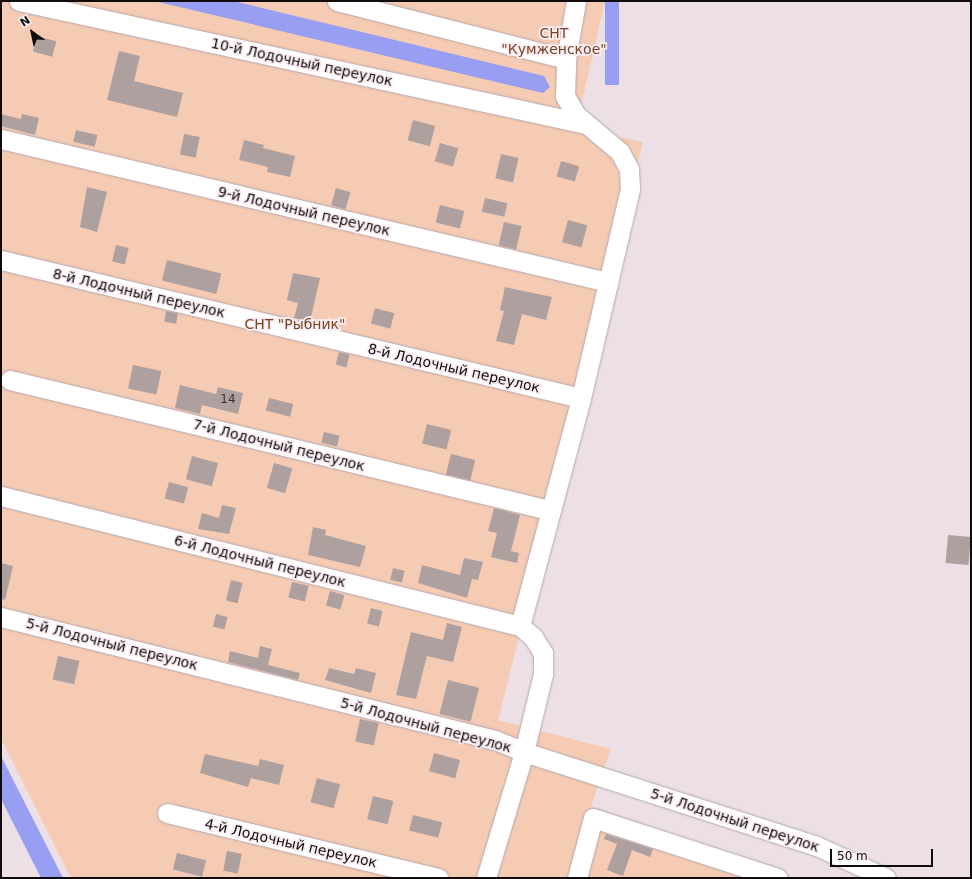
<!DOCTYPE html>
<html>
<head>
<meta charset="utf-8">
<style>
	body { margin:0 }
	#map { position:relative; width:972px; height:879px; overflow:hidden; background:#eddfe6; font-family:"DejaVu Sans",sans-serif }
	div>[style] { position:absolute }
	.green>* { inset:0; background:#f5cbb3 }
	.water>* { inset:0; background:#989ff3; transform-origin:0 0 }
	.building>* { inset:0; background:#afa0a0; transform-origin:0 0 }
	.roads { filter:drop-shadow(0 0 1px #b5a8ae) drop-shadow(0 0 1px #b5a8ae) }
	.minor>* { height:19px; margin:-9.5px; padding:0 9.5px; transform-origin:9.5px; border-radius:9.5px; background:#fff }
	span { translate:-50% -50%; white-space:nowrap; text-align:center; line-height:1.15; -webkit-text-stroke:3.5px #faedf4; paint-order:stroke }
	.number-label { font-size:12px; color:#383132 }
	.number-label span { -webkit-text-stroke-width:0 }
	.park-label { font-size:14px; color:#7b4420 }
	.street-label { font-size:14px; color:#100c0e }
	.frame { position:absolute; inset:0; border:2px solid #100c0e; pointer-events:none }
	.north { position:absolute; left:12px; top:12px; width:40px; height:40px; -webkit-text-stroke:3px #faedf4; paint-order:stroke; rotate:327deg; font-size:11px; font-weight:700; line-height:16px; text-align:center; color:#100c0e }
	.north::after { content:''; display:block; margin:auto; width:14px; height:18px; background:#100c0e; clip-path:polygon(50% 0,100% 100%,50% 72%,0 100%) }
	.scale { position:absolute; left:830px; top:849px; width:103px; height:18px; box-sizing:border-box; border:2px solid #100c0e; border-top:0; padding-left:5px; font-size:12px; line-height:14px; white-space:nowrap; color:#100c0e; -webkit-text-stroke:3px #faedf4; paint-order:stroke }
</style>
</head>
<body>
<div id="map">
	<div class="green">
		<div style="clip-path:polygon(1px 1px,605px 1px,576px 128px,643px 142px,498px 720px,611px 749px,591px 806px,792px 878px,71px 878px,1px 739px)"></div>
	</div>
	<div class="water">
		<div style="clip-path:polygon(154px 1px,233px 1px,544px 76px,550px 87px,543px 93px)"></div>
		<div style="left:605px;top:1px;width:14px;height:84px"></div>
		<div style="clip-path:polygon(1px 756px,63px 878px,41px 878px,1px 799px)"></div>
	</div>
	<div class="building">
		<div style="left:37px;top:36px;width:20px;height:16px;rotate:15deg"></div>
		<div style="clip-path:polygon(119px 51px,140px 56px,134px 81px,183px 93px,177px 117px,107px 100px)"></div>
		<div style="clip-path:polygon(1px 114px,21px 119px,22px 114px,39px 118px,35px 135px,1px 126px)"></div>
		<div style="left:413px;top:120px;width:23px;height:21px;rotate:15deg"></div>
		<div style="left:76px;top:130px;width:22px;height:12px;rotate:13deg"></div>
		<div style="left:184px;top:134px;width:16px;height:21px;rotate:11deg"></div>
		<div style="clip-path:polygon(244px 140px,264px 145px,263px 148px,295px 156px,290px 177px,267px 172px,268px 167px,239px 160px)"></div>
		<div style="left:440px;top:143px;width:19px;height:19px;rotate:16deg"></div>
		<div style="left:501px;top:154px;width:18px;height:25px;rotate:13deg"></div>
		<div style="left:561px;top:161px;width:19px;height:16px;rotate:16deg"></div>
		<div style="clip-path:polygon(87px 187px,107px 192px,97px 232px,80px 227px)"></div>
		<div style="left:336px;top:188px;width:15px;height:18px;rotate:16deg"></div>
		<div style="left:485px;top:198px;width:23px;height:14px;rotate:13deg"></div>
		<div style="left:440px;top:205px;width:25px;height:18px;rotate:14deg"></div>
		<div style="left:568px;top:220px;width:20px;height:23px;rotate:15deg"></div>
		<div style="left:504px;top:222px;width:18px;height:24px;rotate:13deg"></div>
		<div style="left:116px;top:245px;width:13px;height:17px;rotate:13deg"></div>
		<div style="left:167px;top:260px;width:56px;height:21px;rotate:14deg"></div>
		<div style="clip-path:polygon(293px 273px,320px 278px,310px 322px,294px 318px,298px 303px,287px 300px)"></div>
		<div style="clip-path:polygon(505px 287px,552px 297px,546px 320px,522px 314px,514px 345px,496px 341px,504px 311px,500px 310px)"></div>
		<div style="left:375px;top:308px;width:20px;height:16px;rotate:15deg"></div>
		<div style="left:166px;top:311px;width:12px;height:11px;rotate:9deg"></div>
		<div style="left:339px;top:352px;width:11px;height:13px;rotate:15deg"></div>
		<div style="left:133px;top:365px;width:29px;height:24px;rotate:12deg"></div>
		<div style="clip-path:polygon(180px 385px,216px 394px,218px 387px,243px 393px,238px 414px,202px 405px,200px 414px,175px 408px)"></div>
		<div style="left:269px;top:398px;width:25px;height:13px;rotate:14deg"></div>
		<div style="left:427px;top:424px;width:25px;height:20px;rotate:14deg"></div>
		<div style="left:324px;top:432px;width:16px;height:11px;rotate:14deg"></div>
		<div style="left:451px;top:454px;width:25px;height:21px;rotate:14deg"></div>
		<div style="left:192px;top:456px;width:27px;height:24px;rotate:15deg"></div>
		<div style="left:274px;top:463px;width:19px;height:26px;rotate:16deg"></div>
		<div style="left:169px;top:482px;width:20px;height:17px;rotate:15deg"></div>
		<div style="clip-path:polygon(222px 505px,236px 508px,229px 534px,198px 529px,202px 513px,219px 518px)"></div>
		<div style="clip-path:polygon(494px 508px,520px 515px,511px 551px,519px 553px,517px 563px,491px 557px,497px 533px,488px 531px)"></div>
		<div style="clip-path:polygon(313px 527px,326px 530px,325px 535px,366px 546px,360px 567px,308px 555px)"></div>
		<div style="left:948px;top:535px;width:23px;height:28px;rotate:5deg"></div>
		<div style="clip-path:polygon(464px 558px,483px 562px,478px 580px,472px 579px,467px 598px,418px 583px,422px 565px,460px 575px)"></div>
		<div style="clip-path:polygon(1px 563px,13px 566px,5px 600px,1px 599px)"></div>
		<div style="left:393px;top:568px;width:12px;height:12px;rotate:14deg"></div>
		<div style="left:231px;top:580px;width:12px;height:21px;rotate:14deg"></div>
		<div style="left:292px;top:582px;width:17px;height:16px;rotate:13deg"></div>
		<div style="left:330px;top:591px;width:15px;height:15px;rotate:16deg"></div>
		<div style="left:371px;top:608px;width:12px;height:16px;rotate:14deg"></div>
		<div style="left:216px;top:614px;width:12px;height:13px;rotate:14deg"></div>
		<div style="clip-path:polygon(447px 623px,462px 627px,453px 662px,427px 656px,416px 699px,396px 695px,411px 632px,443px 640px)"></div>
		<div style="clip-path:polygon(260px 646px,272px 649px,268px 665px,300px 673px,298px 680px,228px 662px,230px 651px,258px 658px)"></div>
		<div style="left:58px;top:656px;width:22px;height:24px;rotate:13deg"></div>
		<div style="clip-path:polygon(329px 668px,354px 674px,356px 668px,376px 673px,371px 693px,325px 680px)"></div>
		<div style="left:448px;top:680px;width:32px;height:35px;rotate:14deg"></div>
		<div style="left:360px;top:719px;width:19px;height:23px;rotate:12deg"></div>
		<div style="left:434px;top:753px;width:27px;height:19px;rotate:15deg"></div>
		<div style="clip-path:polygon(205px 754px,258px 766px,260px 759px,284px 765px,279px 785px,251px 778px,248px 787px,200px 773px)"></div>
		<div style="left:317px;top:778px;width:24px;height:25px;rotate:15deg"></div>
		<div style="left:373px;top:796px;width:21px;height:24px;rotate:14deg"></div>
		<div style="left:413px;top:815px;width:30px;height:16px;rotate:14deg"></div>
		<div style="clip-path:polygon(606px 834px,653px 849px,650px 857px,632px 850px,623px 876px,607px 870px,617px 844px,604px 839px)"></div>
		<div style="left:227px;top:851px;width:15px;height:20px;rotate:11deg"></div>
		<div style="left:177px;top:853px;width:30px;height:17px;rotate:14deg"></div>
	</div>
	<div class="roads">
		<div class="minor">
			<div style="left:19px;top:1px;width:580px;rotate:12.24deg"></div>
			<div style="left:337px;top:1px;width:236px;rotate:14.2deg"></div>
			<div style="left:1px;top:139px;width:624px;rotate:13.26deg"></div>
			<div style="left:1px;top:260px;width:596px;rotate:13.38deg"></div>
			<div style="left:10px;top:380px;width:554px;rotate:13.56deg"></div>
			<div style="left:1px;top:496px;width:535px;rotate:14.06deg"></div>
			<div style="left:1px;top:617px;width:509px;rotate:13.98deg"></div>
			<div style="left:495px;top:740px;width:31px;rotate:22deg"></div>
			<div style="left:524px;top:752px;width:308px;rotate:17.8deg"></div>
			<div style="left:817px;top:846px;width:76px;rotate:24.9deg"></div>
			<div style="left:167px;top:813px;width:279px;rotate:13.5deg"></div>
			<div style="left:486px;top:878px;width:132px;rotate:-73.2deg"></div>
			<div style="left:524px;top:752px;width:80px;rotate:-76.3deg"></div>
			<div style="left:543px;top:674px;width:21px;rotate:-90deg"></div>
			<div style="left:543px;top:653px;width:19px;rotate:-122deg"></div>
			<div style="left:533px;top:637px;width:17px;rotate:-140deg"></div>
			<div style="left:520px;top:626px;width:236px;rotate:-75deg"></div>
			<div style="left:581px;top:398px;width:215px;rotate:-76.8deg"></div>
			<div style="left:630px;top:189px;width:20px;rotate:-93deg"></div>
			<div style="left:629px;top:169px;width:19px;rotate:-118deg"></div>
			<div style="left:620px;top:152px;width:57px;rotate:-139.9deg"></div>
			<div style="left:576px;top:115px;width:22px;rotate:-120deg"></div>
			<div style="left:565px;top:96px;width:37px;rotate:-88deg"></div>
			<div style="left:566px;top:59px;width:59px;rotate:-80.2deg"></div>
			<div style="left:577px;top:878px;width:62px;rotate:-75.1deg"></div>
			<div style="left:593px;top:818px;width:194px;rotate:18deg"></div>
		</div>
	</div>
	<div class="number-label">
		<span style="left:228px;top:400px">14</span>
	</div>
	<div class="park-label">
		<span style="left:554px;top:41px">СНТ<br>"Кумженское"</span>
		<span style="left:295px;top:324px">СНТ "Рыбник"</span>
	</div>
	<div class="street-label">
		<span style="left:302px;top:62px;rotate:12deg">10-й Лодочный переулок</span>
		<span style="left:304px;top:211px;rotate:13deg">9-й Лодочный переулок</span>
		<span style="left:139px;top:293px;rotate:13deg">8-й Лодочный переулок</span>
		<span style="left:454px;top:368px;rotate:13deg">8-й Лодочный переулок</span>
		<span style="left:279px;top:445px;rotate:14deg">7-й Лодочный переулок</span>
		<span style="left:260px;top:561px;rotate:14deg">6-й Лодочный переулок</span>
		<span style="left:112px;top:644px;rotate:14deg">5-й Лодочный переулок</span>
		<span style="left:426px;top:725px;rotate:15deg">5-й Лодочный переулок</span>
		<span style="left:735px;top:820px;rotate:18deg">5-й Лодочный переулок</span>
		<span style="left:291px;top:843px;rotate:13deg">4-й Лодочный переулок</span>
	</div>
	<div class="frame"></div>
	<div class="north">N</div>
	<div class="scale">50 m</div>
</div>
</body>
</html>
